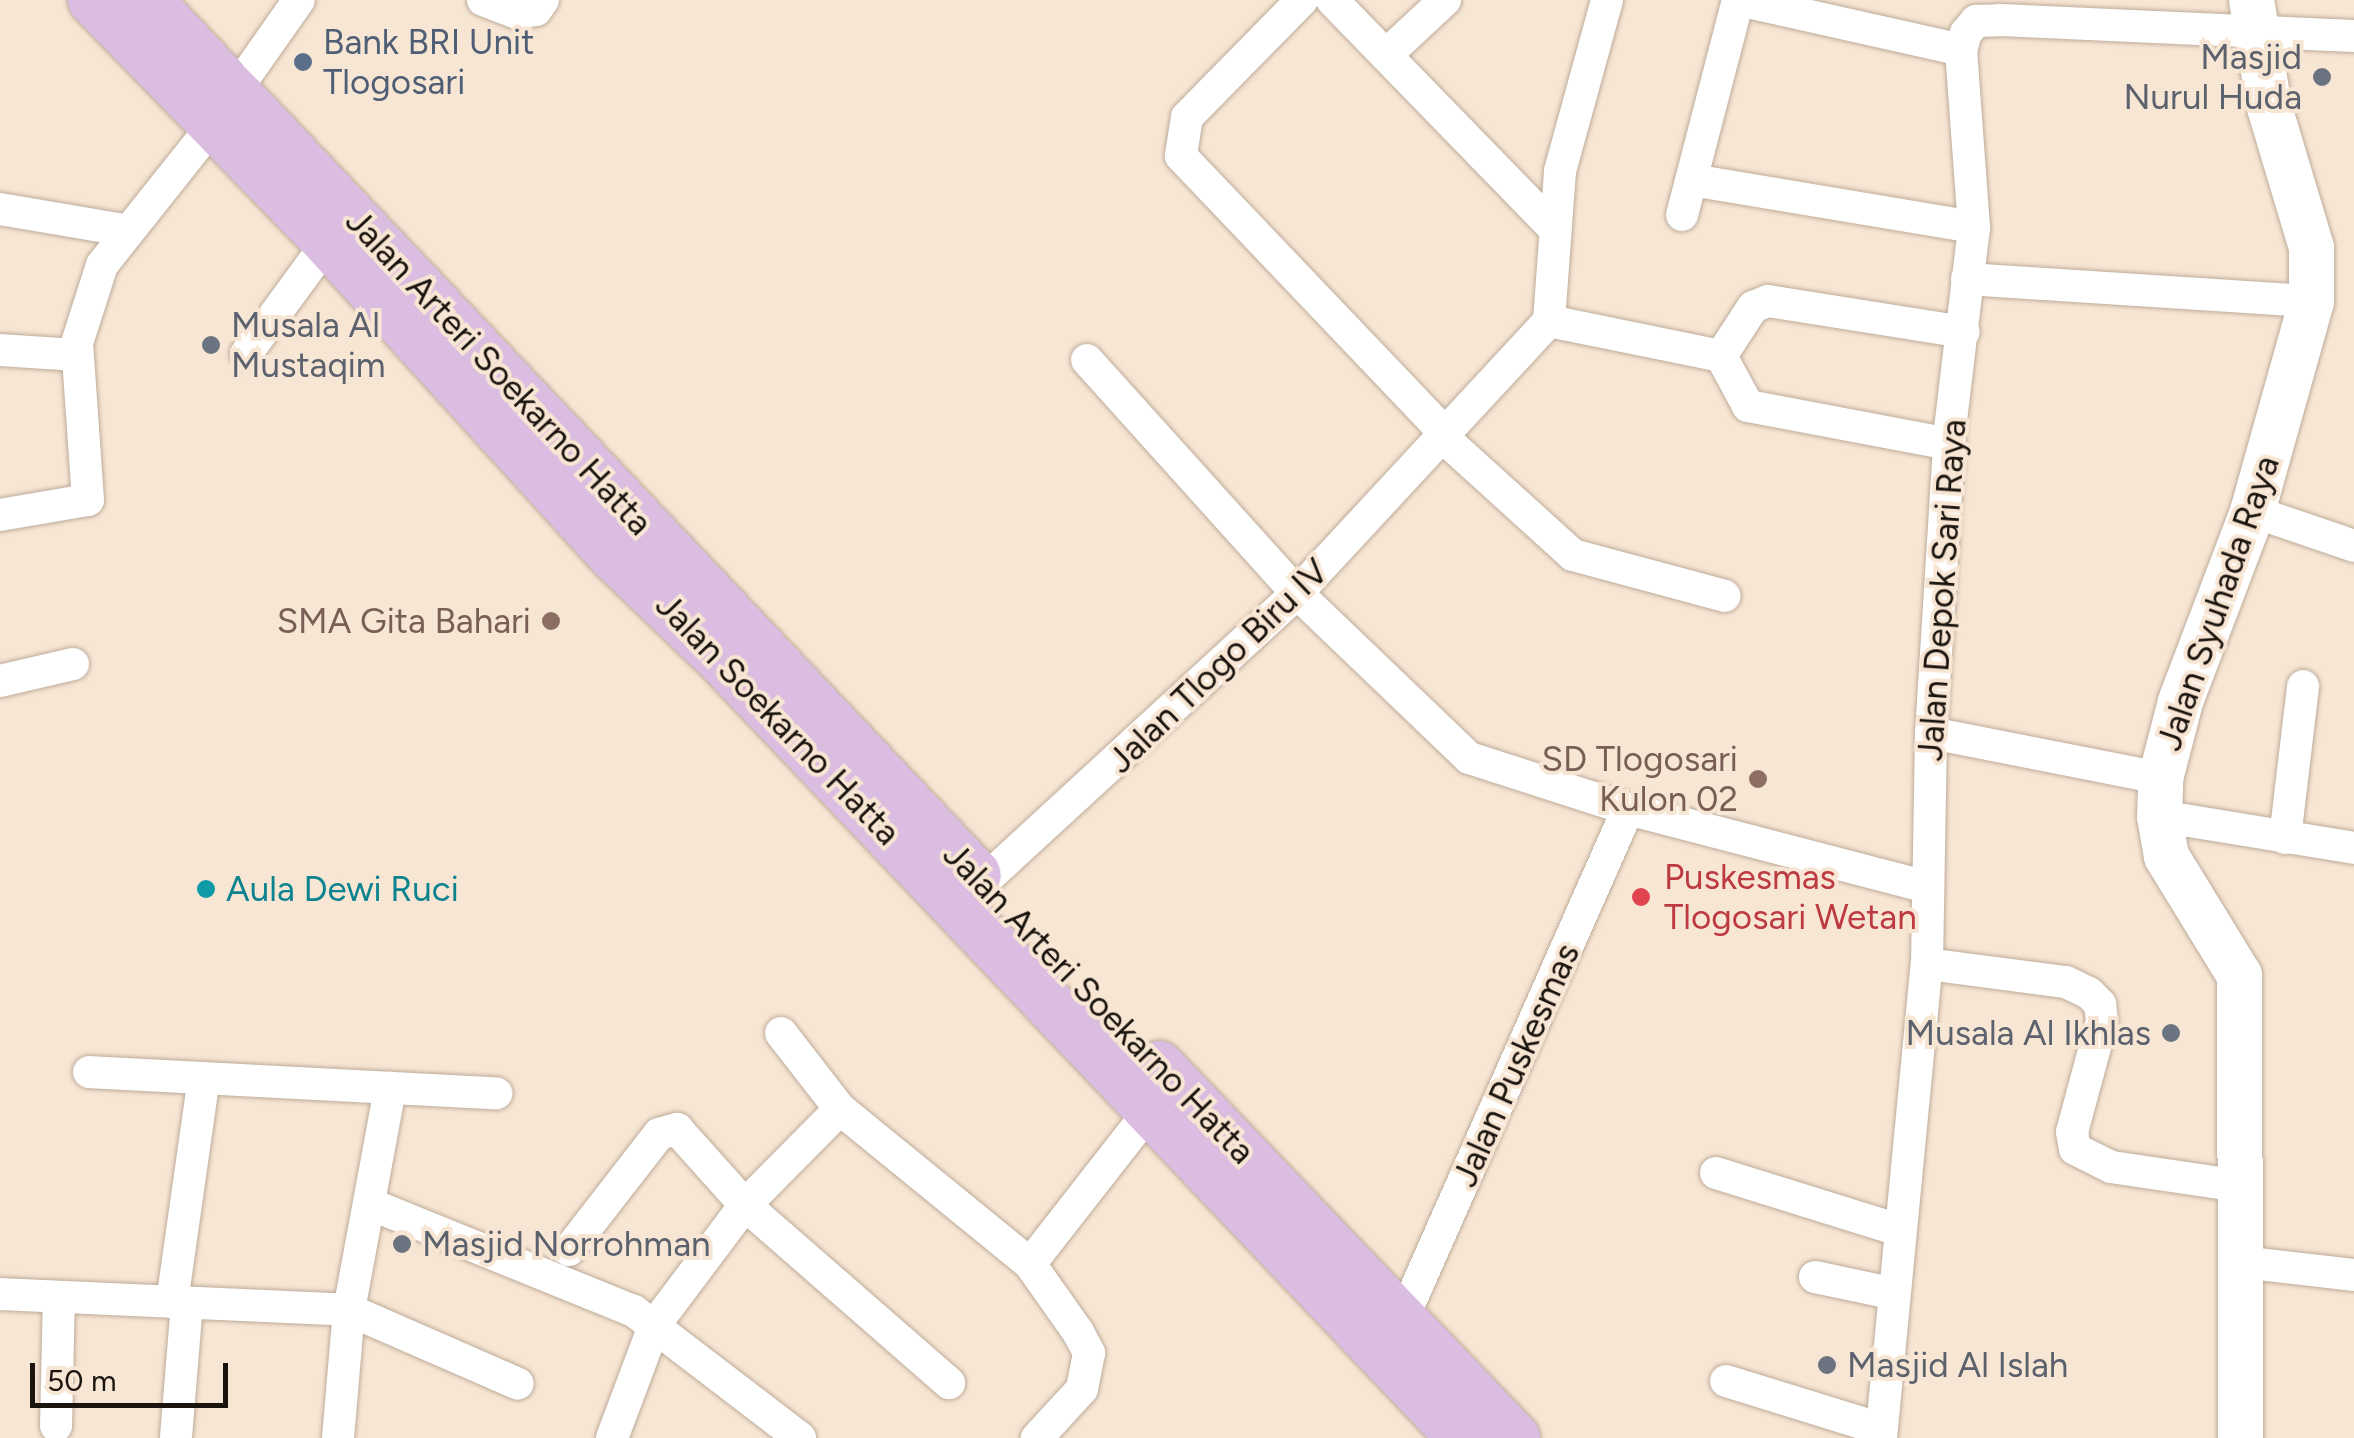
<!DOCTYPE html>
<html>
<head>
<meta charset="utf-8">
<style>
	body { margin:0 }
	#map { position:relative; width:2354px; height:1438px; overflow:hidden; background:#f8e6d4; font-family:Figtree,sans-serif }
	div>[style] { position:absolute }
	.roads { filter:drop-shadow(0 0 2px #beac9b) drop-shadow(0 0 2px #beac9b) }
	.street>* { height:32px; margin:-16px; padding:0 16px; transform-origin:16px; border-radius:16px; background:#fff }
	.secondary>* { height:45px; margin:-22.5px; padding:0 22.5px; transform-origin:22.5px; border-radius:22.5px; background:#fff }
	.primary>* { height:50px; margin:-25px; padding:0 25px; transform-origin:25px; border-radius:25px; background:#dabde0 }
	.dots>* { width:28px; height:28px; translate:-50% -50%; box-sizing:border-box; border:5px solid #f8e6d4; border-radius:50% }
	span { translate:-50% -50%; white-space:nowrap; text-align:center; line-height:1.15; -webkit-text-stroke:8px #f8e6d4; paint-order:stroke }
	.service-label { font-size:35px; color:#4e5e75 }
	.left { translate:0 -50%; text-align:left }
	.worship-label { font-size:35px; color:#5b616d }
	.right { translate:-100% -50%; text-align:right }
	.street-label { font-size:35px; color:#1a140e }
	.education-label { font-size:35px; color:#785e54 }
	.health-label { font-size:35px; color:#be3a42 }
	.culture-label { font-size:35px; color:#0d838f }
	.scale { position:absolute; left:30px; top:1363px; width:198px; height:45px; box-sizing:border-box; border:5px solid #1a140e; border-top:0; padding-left:12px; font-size:30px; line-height:35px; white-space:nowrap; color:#1a140e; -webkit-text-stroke:8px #f8e6d4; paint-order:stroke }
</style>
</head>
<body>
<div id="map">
	<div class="roads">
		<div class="street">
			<div style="left:483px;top:0;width:36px;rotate:21deg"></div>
			<div style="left:517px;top:13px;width:19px;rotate:-9deg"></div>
			<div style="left:536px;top:10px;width:12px;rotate:-55deg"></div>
			<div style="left:1302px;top:0;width:164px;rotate:134.5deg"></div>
			<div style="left:1187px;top:117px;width:39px;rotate:99deg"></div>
			<div style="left:1181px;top:156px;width:388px;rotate:46.4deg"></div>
			<div style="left:1332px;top:0;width:318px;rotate:45.8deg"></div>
			<div style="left:1738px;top:0;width:229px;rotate:12.6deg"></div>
			<div style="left:1386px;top:55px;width:81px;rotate:-43deg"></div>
			<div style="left:235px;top:91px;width:111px;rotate:-54.9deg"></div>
			<div style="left:1692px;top:180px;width:286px;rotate:9.5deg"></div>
			<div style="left:0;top:209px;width:126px;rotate:9.6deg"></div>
			<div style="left:1682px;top:215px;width:222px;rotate:-75.4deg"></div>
			<div style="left:1967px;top:279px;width:345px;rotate:3.7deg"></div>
			<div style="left:1549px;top:321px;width:176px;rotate:11.5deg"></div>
			<div style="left:1721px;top:356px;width:57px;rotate:61.6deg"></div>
			<div style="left:1748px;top:406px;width:205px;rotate:10.7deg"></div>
			<div style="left:0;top:350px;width:77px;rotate:3.7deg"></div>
			<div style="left:246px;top:354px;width:139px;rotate:-53.8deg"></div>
			<div style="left:1721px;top:356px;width:59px;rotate:-56.9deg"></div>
			<div style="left:1753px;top:307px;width:16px;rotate:-22deg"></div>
			<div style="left:1768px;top:301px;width:198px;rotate:9deg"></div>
			<div style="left:1087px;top:360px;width:314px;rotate:48deg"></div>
			<div style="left:1297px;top:593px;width:238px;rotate:43.8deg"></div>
			<div style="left:1469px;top:758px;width:167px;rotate:17.8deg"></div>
			<div style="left:1628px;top:809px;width:310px;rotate:14.6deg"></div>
			<div style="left:1446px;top:440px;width:171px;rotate:42.2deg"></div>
			<div style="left:1573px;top:555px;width:157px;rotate:15.1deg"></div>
			<div style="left:2252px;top:511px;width:108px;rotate:18.9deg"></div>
			<div style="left:0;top:515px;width:89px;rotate:-9.7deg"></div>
			<div style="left:88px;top:500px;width:157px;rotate:-94deg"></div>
			<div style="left:77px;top:343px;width:82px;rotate:-72.2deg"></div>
			<div style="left:102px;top:265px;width:180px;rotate:-51.5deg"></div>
			<div style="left:0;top:681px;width:75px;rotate:-13.1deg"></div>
			<div style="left:1931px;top:733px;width:233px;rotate:11.1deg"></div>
			<div style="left:2159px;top:816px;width:198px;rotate:9.3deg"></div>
			<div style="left:2285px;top:838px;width:153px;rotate:-83.2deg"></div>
			<div style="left:983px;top:882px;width:427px;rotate:-42.6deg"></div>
			<div style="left:1297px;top:593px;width:371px;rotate:-47.2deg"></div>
			<div style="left:1549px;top:321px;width:150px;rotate:-85.8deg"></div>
			<div style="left:1560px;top:171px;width:177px;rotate:-74.6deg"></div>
			<div style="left:1927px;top:964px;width:140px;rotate:7.4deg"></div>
			<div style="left:2066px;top:982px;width:25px;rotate:26deg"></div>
			<div style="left:2089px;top:993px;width:16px;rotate:45deg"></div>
			<div style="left:2100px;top:1004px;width:17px;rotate:83deg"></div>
			<div style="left:2102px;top:1021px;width:115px;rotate:105.1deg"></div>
			<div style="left:2072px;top:1132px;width:17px;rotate:80deg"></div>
			<div style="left:2075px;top:1149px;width:40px;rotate:26.6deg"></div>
			<div style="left:2111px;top:1167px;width:129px;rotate:8.4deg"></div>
			<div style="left:781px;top:1033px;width:96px;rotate:52.2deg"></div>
			<div style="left:840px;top:1109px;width:245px;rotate:39.2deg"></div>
			<div style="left:1030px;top:1264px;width:83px;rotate:54.8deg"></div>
			<div style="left:1078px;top:1332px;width:24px;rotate:62deg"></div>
			<div style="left:1089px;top:1353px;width:37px;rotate:101deg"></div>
			<div style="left:1082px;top:1389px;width:67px;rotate:132.6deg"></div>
			<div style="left:89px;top:1072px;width:408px;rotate:3deg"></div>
			<div style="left:1716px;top:1173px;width:189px;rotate:17.3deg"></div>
			<div style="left:370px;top:1204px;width:285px;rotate:22.1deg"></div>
			<div style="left:634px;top:1311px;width:209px;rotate:37.4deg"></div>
			<div style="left:569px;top:1250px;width:147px;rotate:-52.2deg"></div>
			<div style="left:659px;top:1134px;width:19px;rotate:-16deg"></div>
			<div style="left:677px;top:1129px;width:102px;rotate:48.2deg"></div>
			<div style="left:745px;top:1205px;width:271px;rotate:41.1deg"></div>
			<div style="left:2241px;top:1262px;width:114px;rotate:6.6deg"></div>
			<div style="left:1030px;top:1264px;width:198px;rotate:-52deg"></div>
			<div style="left:1815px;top:1277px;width:78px;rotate:11.9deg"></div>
			<div style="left:0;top:1294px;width:349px;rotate:2.6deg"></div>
			<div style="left:349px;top:1310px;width:184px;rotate:23.6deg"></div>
			<div style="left:172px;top:1302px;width:226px;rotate:-81.9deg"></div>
			<div style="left:1402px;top:1320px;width:559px;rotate:-66.14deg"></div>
			<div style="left:1726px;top:1381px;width:162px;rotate:17.2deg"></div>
			<div style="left:56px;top:1426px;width:129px;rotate:-88.7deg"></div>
			<div style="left:176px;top:1437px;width:134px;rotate:-85.3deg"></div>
			<div style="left:338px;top:1438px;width:128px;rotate:-85.1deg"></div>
			<div style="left:349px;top:1310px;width:226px;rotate:-79.5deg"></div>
			<div style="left:612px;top:1438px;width:120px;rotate:-69.4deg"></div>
			<div style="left:654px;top:1326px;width:151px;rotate:-53.1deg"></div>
			<div style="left:745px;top:1205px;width:135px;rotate:-45.3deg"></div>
			<div style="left:1881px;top:1438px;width:476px;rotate:-84.5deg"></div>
			<div style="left:1927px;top:964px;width:231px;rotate:-89deg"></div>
			<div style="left:1931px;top:733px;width:305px;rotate:-86.4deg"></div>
			<div style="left:1950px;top:429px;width:203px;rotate:-83.2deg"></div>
			<div style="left:1974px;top:227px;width:177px;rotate:-94.2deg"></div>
			<div style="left:1961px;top:50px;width:18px;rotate:-74deg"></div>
			<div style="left:1966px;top:33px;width:16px;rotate:-50deg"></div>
			<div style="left:1976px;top:21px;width:24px;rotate:-2deg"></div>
			<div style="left:2000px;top:20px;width:354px;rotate:2.6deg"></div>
		</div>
		<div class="secondary">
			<div style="left:2240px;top:1438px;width:463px;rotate:-90.1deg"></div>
			<div style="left:2239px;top:975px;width:140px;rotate:-121.5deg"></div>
			<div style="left:2166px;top:856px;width:41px;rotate:-99.9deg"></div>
			<div style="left:2159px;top:816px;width:38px;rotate:-88deg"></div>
			<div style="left:2160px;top:778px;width:80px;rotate:-75.4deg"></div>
			<div style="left:2180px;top:701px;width:203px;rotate:-69.2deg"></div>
			<div style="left:2252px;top:511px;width:218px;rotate:-74.3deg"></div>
			<div style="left:2311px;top:301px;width:54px;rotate:-90deg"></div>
			<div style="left:2311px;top:247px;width:146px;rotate:-106.7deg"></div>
			<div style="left:2269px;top:107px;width:109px;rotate:-99.5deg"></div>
		</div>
		<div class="primary">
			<div style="left:93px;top:0;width:337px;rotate:45.8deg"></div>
			<div style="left:328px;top:242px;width:428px;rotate:47.7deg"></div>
			<div style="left:616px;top:558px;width:147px;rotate:43.9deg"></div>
			<div style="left:722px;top:660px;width:1074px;rotate:46.43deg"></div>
			<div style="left:147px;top:0;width:1205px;rotate:46.55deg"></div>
			<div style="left:1159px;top:1066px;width:515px;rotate:46.26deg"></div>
		</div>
	</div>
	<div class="dots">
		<div style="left:303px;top:62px;background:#5c6f8a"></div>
		<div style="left:2322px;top:77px;background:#6b7280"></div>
		<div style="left:211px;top:345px;background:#6b7280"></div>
		<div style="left:551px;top:621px;background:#8d6e63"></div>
		<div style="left:1758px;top:779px;background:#8d6e63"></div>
		<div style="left:206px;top:889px;background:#0f9aa8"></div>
		<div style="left:1641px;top:897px;background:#e0444e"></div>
		<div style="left:2171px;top:1033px;background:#6b7280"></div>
		<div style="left:402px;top:1244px;background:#6b7280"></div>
		<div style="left:1827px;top:1365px;background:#6b7280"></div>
	</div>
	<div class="service-label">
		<span class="left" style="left:323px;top:62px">Bank BRI Unit<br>Tlogosari</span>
	</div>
	<div class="worship-label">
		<span class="right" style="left:2302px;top:77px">Masjid<br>Nurul Huda</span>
		<span class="left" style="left:231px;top:345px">Musala Al<br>Mustaqim</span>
		<span class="right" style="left:2151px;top:1033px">Musala Al Ikhlas</span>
		<span class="left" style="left:422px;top:1244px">Masjid Norrohman</span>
		<span class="left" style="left:1847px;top:1365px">Masjid Al Islah</span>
	</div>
	<div class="street-label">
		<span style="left:499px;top:372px;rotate:47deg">Jalan Arteri Soekarno Hatta</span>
		<span style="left:1942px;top:590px;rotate:-86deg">Jalan Depok Sari Raya</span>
		<span style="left:2218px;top:603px;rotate:-71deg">Jalan Syuhada Raya</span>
		<span style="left:1218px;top:666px;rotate:-44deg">Jalan Tlogo Biru IV</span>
		<span style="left:778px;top:719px;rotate:46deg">Jalan Soekarno Hatta</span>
		<span style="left:1099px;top:1003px;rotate:46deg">Jalan Arteri Soekarno Hatta</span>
		<span style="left:1516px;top:1065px;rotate:-66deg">Jalan Puskesmas</span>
	</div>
	<div class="education-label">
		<span class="right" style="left:531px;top:621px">SMA Gita Bahari</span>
		<span class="right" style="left:1738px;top:779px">SD Tlogosari<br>Kulon 02</span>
	</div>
	<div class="health-label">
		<span class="left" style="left:1664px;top:897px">Puskesmas<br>Tlogosari Wetan</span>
	</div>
	<div class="culture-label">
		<span class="left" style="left:226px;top:889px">Aula Dewi Ruci</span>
	</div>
	<div class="scale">50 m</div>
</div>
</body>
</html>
